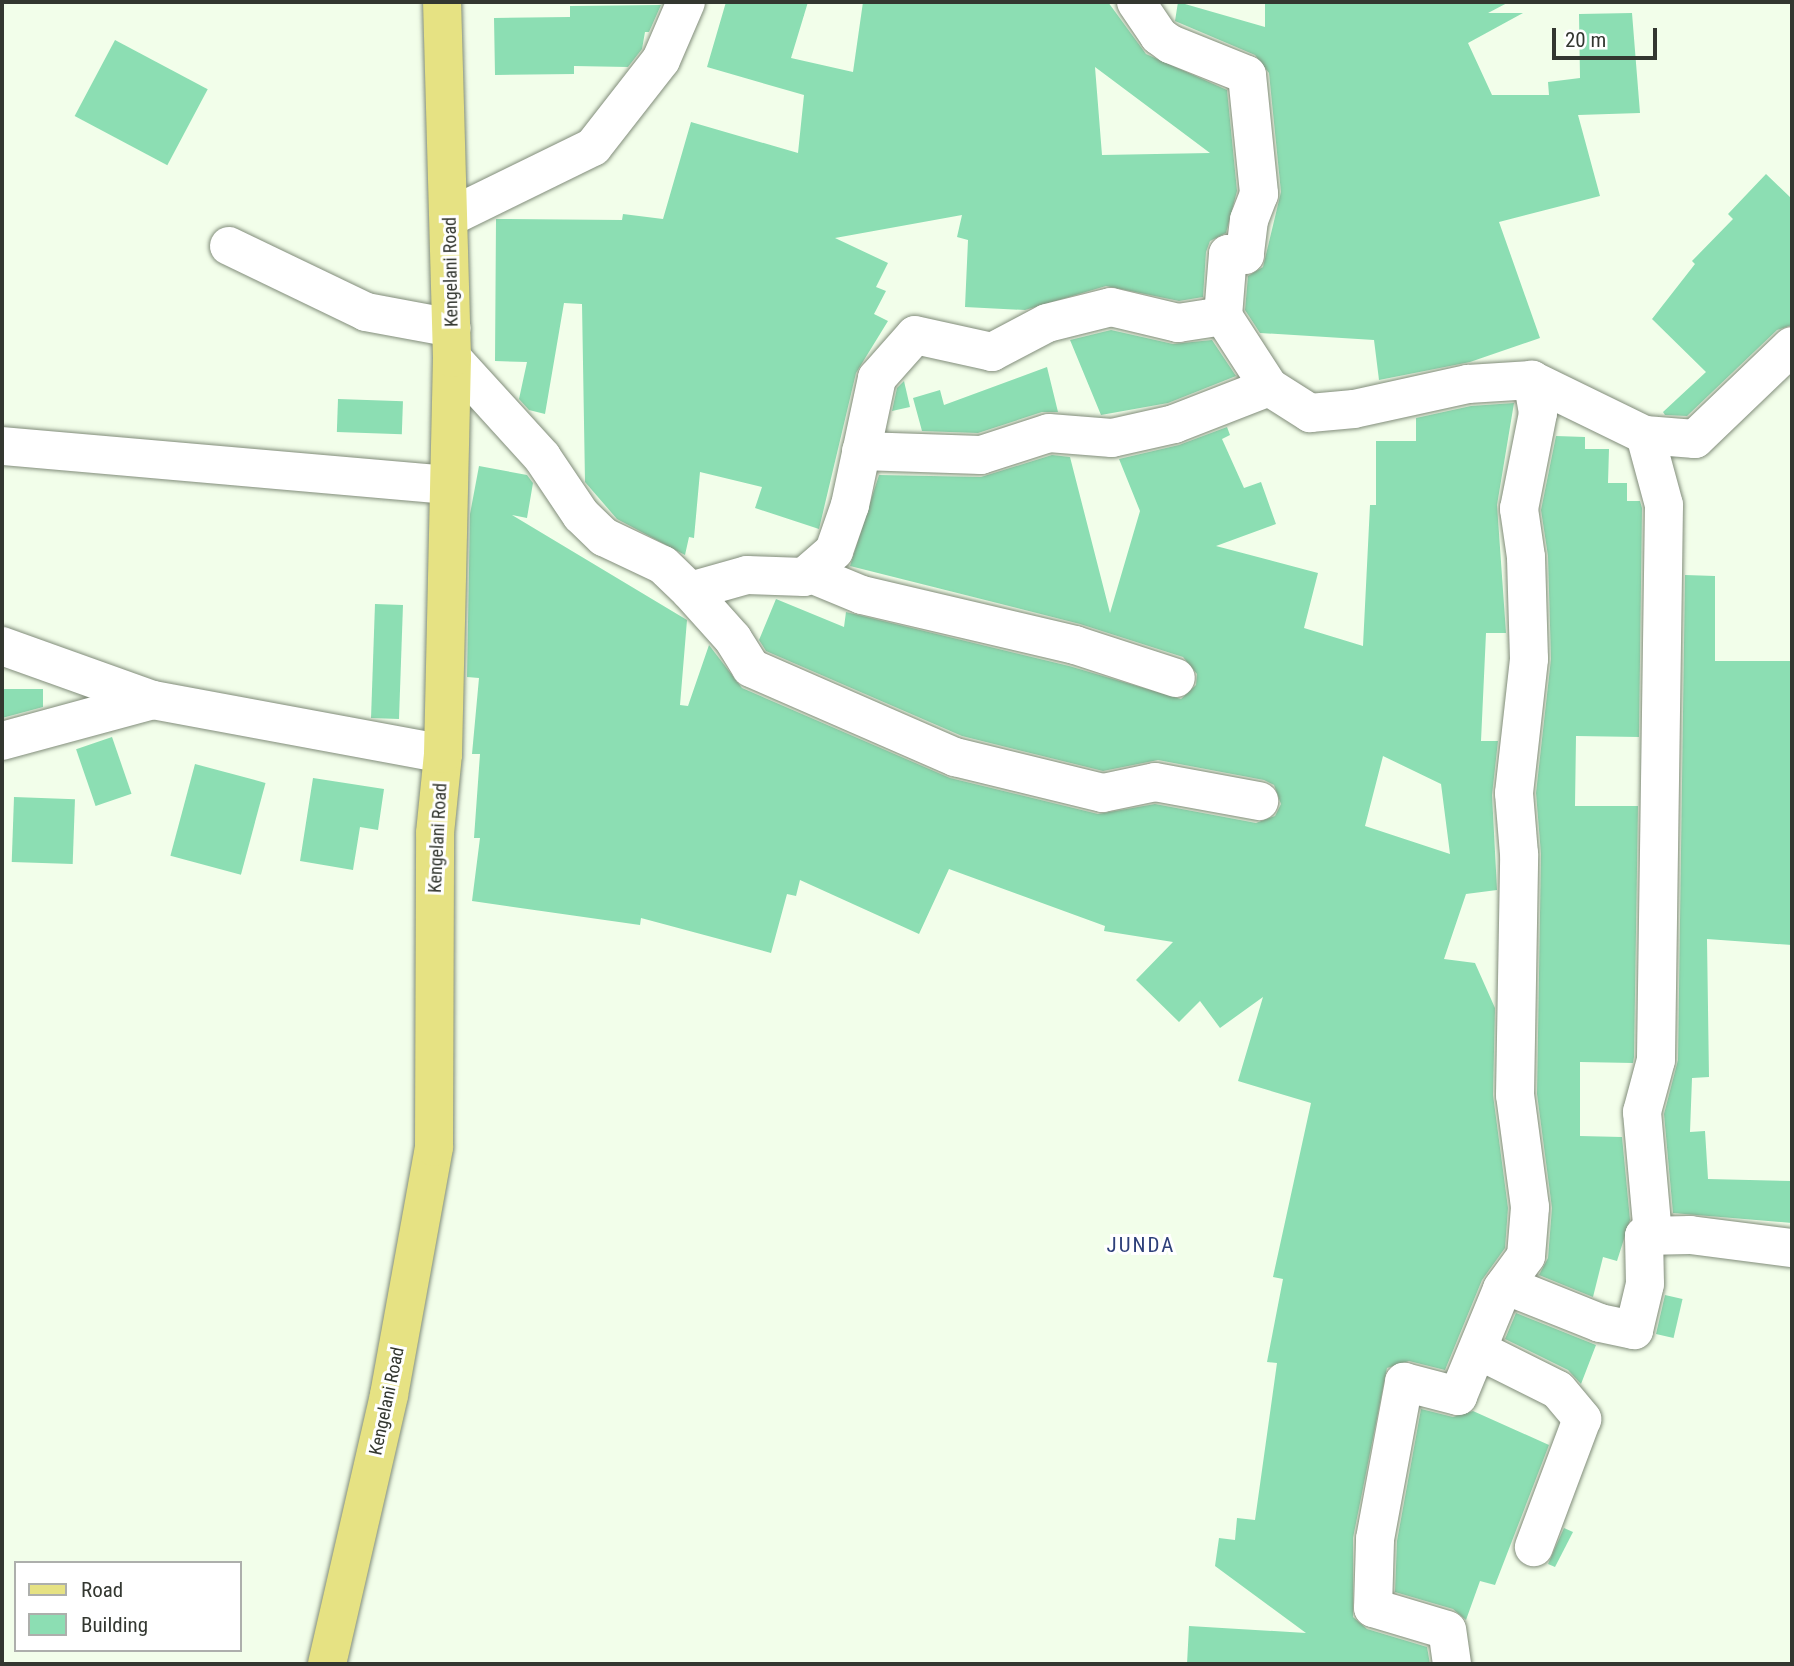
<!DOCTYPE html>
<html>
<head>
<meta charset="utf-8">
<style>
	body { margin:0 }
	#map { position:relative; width:1794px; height:1666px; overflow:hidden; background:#f2feea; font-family:"Roboto Condensed",sans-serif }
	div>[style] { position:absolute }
	.building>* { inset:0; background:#8cdeb3; transform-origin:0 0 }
	.roads { filter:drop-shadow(0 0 2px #818c7a) drop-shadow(0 0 2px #818c7a) }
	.minor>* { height:38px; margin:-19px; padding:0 19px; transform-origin:19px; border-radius:19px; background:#fff }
	.major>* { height:38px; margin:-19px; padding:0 19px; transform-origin:19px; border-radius:19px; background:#e6e283 }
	span { translate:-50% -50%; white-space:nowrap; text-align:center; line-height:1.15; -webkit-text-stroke:6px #fff; paint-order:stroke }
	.street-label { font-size:18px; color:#333730 }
	.quarter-label { font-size:21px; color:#2e407a; letter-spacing:2px }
	.frame { position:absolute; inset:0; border:4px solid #333730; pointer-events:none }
	.legend { position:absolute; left:14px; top:1561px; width:228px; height:91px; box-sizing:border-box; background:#fff; border:2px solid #adafac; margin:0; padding:9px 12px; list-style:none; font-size:21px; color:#333730 }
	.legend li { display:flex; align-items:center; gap:14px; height:35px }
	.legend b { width:35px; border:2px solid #adafac }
	.scale { position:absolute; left:1552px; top:28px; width:105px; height:32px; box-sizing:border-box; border:4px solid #333730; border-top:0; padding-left:9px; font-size:21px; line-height:24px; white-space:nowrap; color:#333730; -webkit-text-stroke:5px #fff; paint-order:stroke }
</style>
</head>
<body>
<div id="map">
	<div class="building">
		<div style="clip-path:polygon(evenodd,726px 2px,808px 2px,791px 58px,853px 72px,863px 2px,1108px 2px,1146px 54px,1227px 90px,1237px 191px,1226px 233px,1210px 241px,1206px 252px,1203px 297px,1179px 301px,1106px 286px,1025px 310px,965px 307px,968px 240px,957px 237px,962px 215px,835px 238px,888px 263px,876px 287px,886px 291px,874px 314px,888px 321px,856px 373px,819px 529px,755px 508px,762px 487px,700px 472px,694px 538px,689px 537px,685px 555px,617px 519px,585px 482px,582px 304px,564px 303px,545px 414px,529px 410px,519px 399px,527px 362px,495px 361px,496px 219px,622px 220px,623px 214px,663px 219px,691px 122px,798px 153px,804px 95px,707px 67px,726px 2px,1095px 67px,1210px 153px,1102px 155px,1095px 67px)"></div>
		<div style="clip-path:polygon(1178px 2px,1265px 27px,1265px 2px,1509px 2px,1488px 13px,1523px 13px,1468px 43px,1492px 95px,1549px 95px,1548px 82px,1580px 78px,1579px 14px,1632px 13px,1640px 113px,1578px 115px,1600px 196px,1499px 222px,1540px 338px,1470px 362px,1379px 380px,1374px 340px,1260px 333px,1245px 310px,1248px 276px,1263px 267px,1281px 192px,1269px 73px,1255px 55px,1175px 21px)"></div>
		<div style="clip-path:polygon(661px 5px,649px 32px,645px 32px,642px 49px,628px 67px,574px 66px,574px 74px,495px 75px,494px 18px,570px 17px,570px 6px)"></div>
		<div style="left:115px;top:40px;width:105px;height:86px;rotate:28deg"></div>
		<div style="clip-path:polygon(1766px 174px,1792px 199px,1792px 325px,1777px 330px,1687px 416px,1665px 415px,1663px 412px,1706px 372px,1652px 319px,1695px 264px,1692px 261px,1733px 219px,1728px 214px)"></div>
		<div style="clip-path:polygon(1111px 330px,1173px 344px,1212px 340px,1236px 376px,1168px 403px,1101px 415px,1070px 340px)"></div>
		<div style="clip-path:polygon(1047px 367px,1058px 412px,1042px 412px,978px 433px,922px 431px,913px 398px,940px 390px,944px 405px)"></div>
		<div style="clip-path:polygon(904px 381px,910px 407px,892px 411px,897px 388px)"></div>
		<div style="left:338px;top:399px;width:65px;height:33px;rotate:2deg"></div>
		<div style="clip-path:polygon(evenodd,1514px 403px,1497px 505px,1506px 633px,1486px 633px,1481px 741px,1498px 741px,1492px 795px,1497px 890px,1466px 894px,1444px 959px,1475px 963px,1495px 1008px,1493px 1095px,1508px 1208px,1505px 1248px,1482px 1280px,1445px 1370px,1409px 1361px,1387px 1368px,1353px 1538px,1353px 1617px,1367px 1629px,1427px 1647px,1430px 1664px,1187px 1664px,1189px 1626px,1306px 1633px,1215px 1566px,1219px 1538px,1235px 1540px,1237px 1518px,1255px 1520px,1277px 1363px,1267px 1362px,1283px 1279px,1273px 1277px,1311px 1103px,1238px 1081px,1263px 997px,1220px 1028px,1200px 1001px,1179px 1022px,1136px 980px,1173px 942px,1104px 931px,1105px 926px,949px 869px,919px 934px,800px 880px,796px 896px,787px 894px,771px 953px,641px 918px,640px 925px,472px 901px,480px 838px,474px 838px,480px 754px,472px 754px,479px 678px,467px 677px,470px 514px,479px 466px,527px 475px,533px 483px,527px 518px,512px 515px,687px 620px,680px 705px,688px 706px,709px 645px,742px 688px,950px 778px,1098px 814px,1155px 804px,1256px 823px,1275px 816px,1281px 804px,1274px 785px,1264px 780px,1158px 760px,1103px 771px,962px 736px,766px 651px,759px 640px,776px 599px,844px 627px,846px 612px,1069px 666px,1181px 699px,1196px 685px,1197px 674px,1183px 657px,1080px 624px,850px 566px,879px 475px,981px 477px,1052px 455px,1070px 457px,1110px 613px,1140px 511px,1119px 459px,1179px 445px,1227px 427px,1230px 435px,1222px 439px,1244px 488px,1261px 482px,1276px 524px,1216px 546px,1318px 573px,1304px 628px,1363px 646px,1370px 505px,1376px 505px,1376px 441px,1416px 441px,1416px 418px,1471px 406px,1514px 403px,1383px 756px,1441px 784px,1450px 854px,1365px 826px,1383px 756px)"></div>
		<div style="clip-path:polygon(1556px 436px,1585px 437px,1585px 449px,1609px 449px,1608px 483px,1627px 483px,1627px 501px,1640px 501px,1642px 508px,1639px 737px,1576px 736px,1575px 806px,1638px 806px,1634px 1057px,1633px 1063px,1580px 1062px,1580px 1136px,1622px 1137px,1630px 1220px,1617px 1261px,1603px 1257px,1593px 1297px,1539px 1275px,1548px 1258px,1552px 1208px,1537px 1094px,1541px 854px,1536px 793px,1551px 659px,1548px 556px,1541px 510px)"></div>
		<div style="clip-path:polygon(1685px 575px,1715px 576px,1715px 661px,1792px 661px,1792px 945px,1707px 939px,1709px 1077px,1692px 1078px,1690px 1132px,1705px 1131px,1708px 1179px,1792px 1181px,1792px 1223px,1673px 1213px,1664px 1114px,1678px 1060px)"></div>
		<div style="left:375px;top:604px;width:28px;height:114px;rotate:2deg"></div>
		<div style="clip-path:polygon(2px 689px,43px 689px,43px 707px,2px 718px)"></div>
		<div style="left:112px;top:737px;width:60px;height:38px;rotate:71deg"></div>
		<div style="left:195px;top:764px;width:73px;height:95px;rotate:15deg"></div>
		<div style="clip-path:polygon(313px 778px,384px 789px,378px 830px,360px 827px,353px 870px,300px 861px)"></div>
		<div style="left:14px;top:797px;width:61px;height:65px;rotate:2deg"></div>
		<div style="left:1665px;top:1295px;width:18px;height:40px;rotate:13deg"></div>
		<div style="clip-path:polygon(1516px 1313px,1596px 1345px,1581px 1384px,1568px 1370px,1505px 1339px)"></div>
		<div style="clip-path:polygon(1421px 1409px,1453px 1417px,1473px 1411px,1549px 1445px,1495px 1585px,1480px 1581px,1466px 1620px,1453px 1609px,1395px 1592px,1397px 1541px)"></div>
		<div style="clip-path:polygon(1564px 1528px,1573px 1532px,1555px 1567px,1548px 1564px)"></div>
	</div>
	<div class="roads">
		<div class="minor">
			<div style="left:1136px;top:2px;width:41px;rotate:55.9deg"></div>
			<div style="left:1159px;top:36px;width:14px;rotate:36deg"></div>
			<div style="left:1170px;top:44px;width:83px;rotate:21.9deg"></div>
			<div style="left:1247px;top:75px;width:120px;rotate:84.2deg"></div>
			<div style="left:1259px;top:194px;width:28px;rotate:111deg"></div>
			<div style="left:1249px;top:220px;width:35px;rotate:97deg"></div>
			<div style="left:1245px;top:255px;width:17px;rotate:-177deg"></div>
			<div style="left:1228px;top:254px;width:62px;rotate:94.6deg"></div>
			<div style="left:450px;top:217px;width:159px;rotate:-26.1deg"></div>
			<div style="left:593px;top:147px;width:110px;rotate:-52deg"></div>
			<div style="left:661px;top:60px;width:63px;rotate:-66.7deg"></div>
			<div style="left:229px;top:246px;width:152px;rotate:25.7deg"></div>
			<div style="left:366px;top:312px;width:87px;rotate:10.5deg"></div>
			<div style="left:452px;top:358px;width:134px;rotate:47.7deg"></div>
			<div style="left:542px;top:457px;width:70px;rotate:56.1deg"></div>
			<div style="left:581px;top:515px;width:32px;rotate:44deg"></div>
			<div style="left:604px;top:537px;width:65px;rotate:25.4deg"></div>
			<div style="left:663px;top:565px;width:37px;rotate:44deg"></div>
			<div style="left:690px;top:591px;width:59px;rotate:-15.7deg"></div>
			<div style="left:747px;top:575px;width:57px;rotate:2deg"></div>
			<div style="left:804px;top:577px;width:40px;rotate:-41deg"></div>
			<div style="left:834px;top:551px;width:49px;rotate:-70.8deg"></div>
			<div style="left:850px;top:505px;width:130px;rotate:-78deg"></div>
			<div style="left:877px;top:378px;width:57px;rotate:-48.5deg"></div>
			<div style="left:915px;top:335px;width:79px;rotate:12.4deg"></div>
			<div style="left:992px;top:352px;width:62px;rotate:-27.8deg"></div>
			<div style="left:1047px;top:323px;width:66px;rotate:-14deg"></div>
			<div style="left:1111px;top:307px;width:69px;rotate:13.4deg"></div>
			<div style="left:1178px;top:323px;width:46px;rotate:-8.8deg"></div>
			<div style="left:1223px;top:316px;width:85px;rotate:57.1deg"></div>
			<div style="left:1269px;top:387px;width:49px;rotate:32.4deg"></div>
			<div style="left:1310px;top:413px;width:44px;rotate:-5.2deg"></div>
			<div style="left:1354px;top:409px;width:117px;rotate:-12.4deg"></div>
			<div style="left:1468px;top:384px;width:64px;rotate:-3.6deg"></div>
			<div style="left:1532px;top:380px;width:126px;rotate:26deg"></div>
			<div style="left:1645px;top:435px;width:50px;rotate:4.6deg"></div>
			<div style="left:1695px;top:439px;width:134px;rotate:-43.8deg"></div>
			<div style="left:1645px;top:435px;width:73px;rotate:74.8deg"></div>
			<div style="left:1664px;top:505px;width:555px;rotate:90.83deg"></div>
			<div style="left:1656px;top:1060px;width:54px;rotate:105.1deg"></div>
			<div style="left:1642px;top:1112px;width:124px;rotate:84.9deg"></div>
			<div style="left:2px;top:446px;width:446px;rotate:5deg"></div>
			<div style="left:861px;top:451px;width:120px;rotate:1.9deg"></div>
			<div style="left:981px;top:455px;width:71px;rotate:-17.9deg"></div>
			<div style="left:1049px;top:433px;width:63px;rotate:4.5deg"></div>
			<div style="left:1112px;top:438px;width:64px;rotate:-12.7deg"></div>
			<div style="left:1174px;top:424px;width:102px;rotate:-21.3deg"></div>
			<div style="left:811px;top:574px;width:55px;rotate:22.4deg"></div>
			<div style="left:862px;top:595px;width:219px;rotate:13.2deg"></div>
			<div style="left:1075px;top:645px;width:106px;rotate:18.1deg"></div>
			<div style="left:690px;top:591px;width:64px;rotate:48.1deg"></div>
			<div style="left:733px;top:639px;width:34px;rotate:58deg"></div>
			<div style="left:751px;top:668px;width:223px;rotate:23.6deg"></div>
			<div style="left:955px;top:757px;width:152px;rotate:13.7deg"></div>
			<div style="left:1103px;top:793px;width:53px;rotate:-11.9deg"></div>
			<div style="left:1155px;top:782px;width:106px;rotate:10.4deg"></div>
			<div style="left:2px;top:646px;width:160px;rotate:19.7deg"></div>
			<div style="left:153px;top:700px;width:295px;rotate:10.5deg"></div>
			<div style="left:2px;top:741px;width:156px;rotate:-15.2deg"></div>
			<div style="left:1505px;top:1285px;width:102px;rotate:21.8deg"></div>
			<div style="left:1600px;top:1323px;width:35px;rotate:12deg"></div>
			<div style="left:1634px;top:1330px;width:47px;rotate:-76.6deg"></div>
			<div style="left:1645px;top:1284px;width:48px;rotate:-91.2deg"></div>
			<div style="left:1644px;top:1236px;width:46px;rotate:-1.2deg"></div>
			<div style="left:1690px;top:1235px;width:103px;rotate:7.3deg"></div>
			<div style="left:1478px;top:1350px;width:89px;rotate:26.6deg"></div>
			<div style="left:1558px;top:1390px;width:38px;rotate:50deg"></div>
			<div style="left:1582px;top:1419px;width:137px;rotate:110.6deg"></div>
			<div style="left:1452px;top:1664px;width:34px;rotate:-98deg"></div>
			<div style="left:1447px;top:1630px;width:77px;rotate:-163.4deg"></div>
			<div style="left:1373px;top:1608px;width:69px;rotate:-88.3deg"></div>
			<div style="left:1375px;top:1539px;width:160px;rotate:-79.5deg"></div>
			<div style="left:1404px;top:1382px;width:56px;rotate:14.5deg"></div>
			<div style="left:1458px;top:1396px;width:116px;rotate:-67.6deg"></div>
			<div style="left:1502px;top:1289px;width:41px;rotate:-54deg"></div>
			<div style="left:1526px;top:1256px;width:49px;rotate:-85.3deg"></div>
			<div style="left:1530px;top:1207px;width:113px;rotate:-97.6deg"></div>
			<div style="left:1515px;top:1095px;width:241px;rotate:-89deg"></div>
			<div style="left:1519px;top:854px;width:61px;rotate:-94.7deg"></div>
			<div style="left:1514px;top:793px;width:135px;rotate:-83.6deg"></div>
			<div style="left:1529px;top:659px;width:102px;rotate:-91.7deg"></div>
			<div style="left:1526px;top:557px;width:49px;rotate:-98.3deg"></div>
			<div style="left:1519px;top:509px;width:98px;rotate:-78.8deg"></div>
			<div style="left:1538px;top:413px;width:34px;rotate:-100deg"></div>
		</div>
		<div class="major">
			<div style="left:327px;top:1664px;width:276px;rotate:-77deg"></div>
			<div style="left:389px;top:1395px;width:252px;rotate:-79.7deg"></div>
			<div style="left:434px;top:1147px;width:314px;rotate:-89.8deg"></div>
			<div style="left:435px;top:833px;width:79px;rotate:-84.2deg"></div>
			<div style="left:443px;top:754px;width:396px;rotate:-88.7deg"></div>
			<div style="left:452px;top:358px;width:356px;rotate:-91.6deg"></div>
		</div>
	</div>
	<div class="street-label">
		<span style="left:451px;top:272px;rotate:-91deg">Kengelani Road</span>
		<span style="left:438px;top:838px;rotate:-87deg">Kengelani Road</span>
		<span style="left:387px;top:1401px;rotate:-78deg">Kengelani Road</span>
	</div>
	<div class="quarter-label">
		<span style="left:1141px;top:1245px">JUNDA</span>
	</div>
	<div class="frame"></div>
	<ul class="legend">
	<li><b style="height:9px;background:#e6e283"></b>Road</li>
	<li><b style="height:19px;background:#8cdeb3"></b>Building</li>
	</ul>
	<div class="scale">20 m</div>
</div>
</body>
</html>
